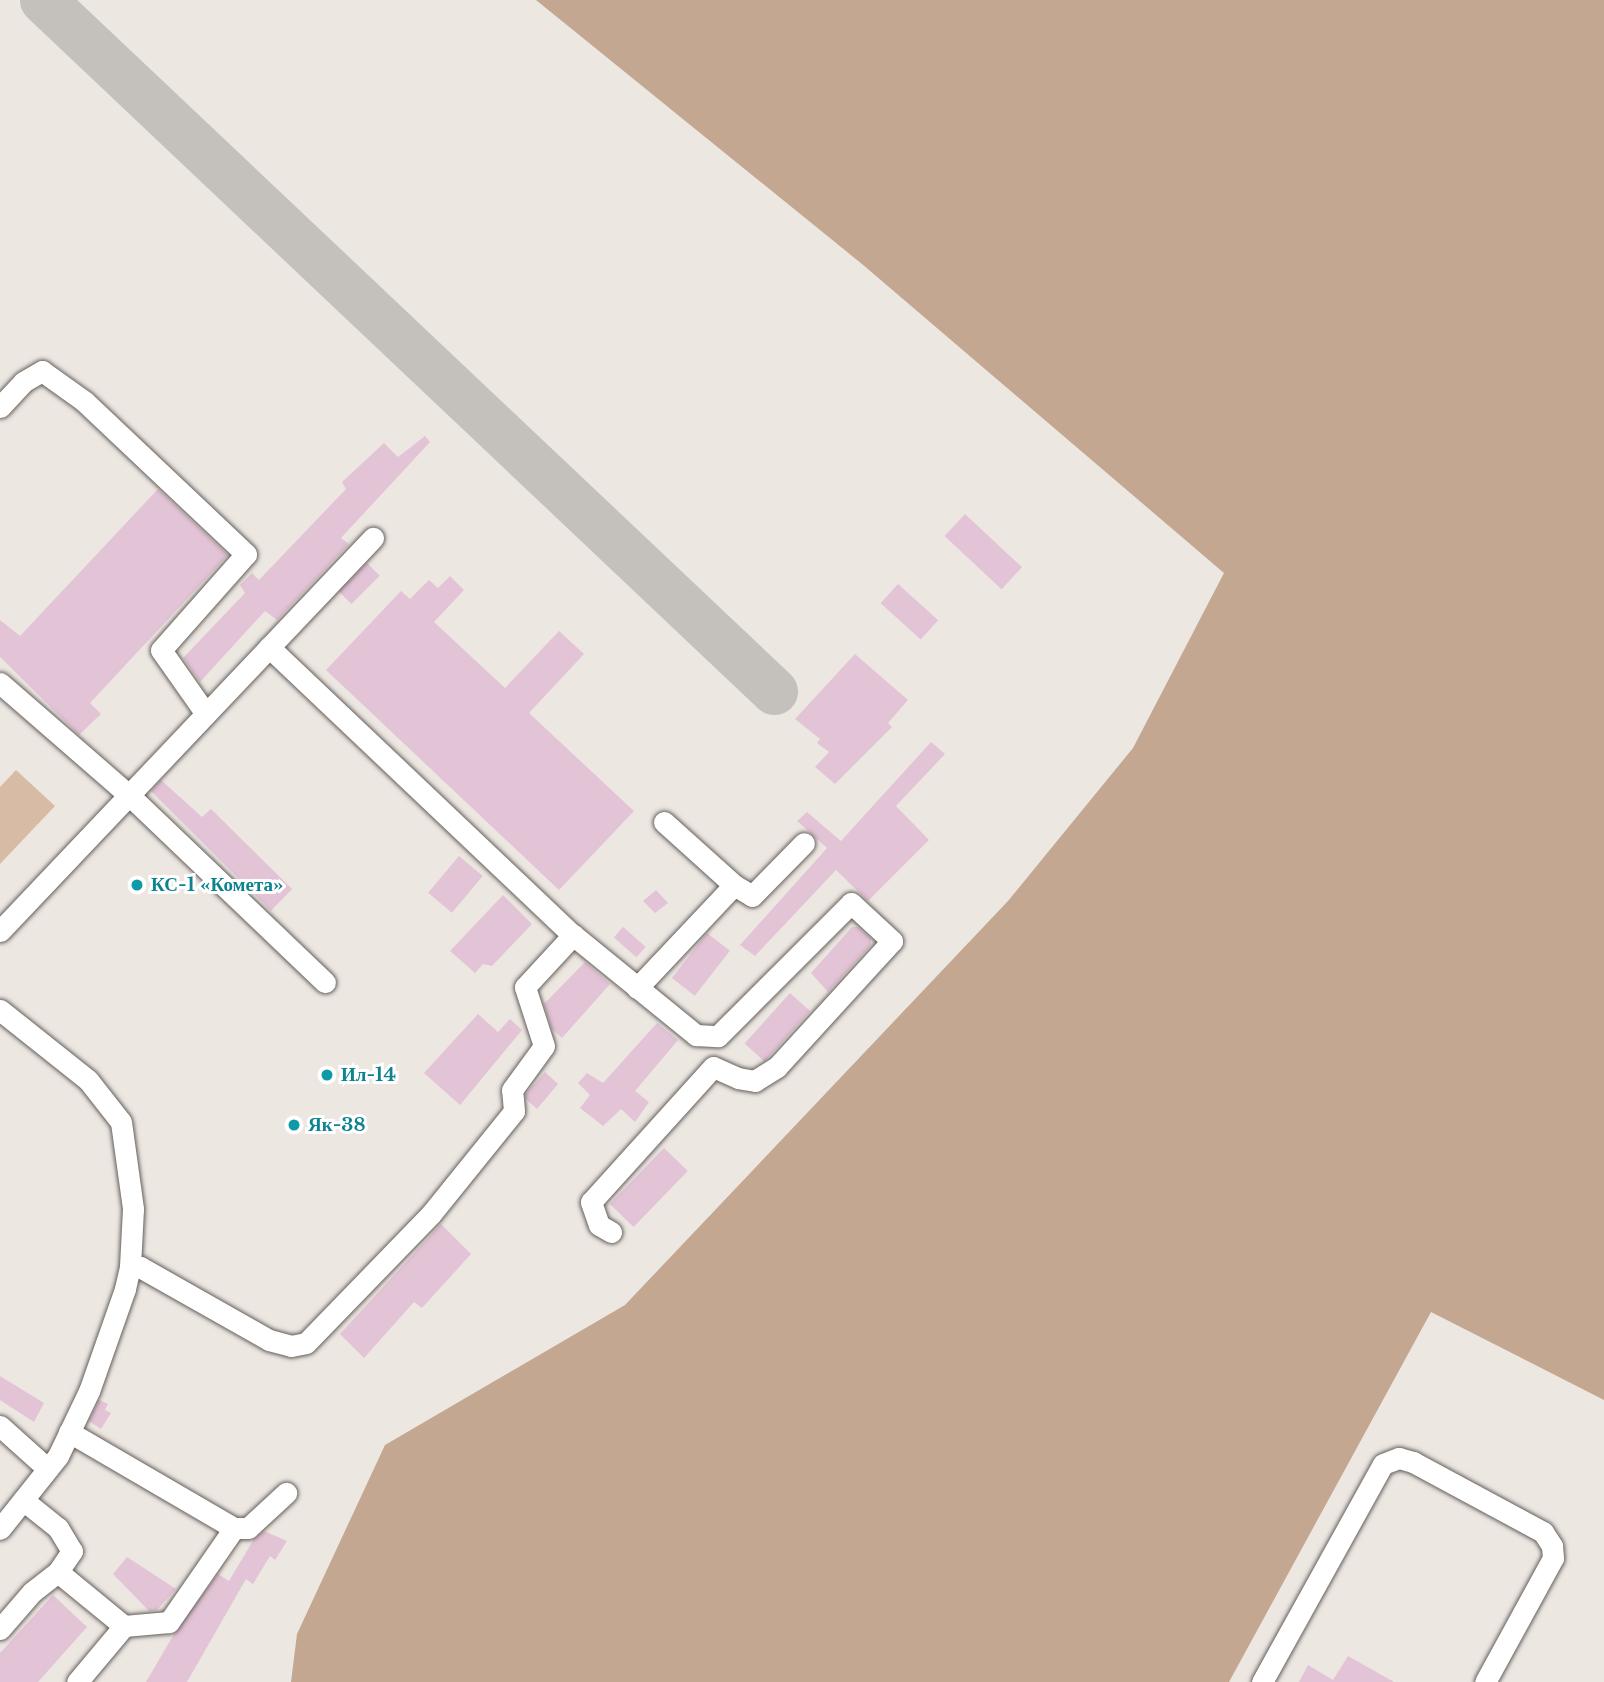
<!DOCTYPE html>
<html>
<head>
<meta charset="utf-8">
<style>
	body { margin:0 }
	#map { position:relative; width:1604px; height:1682px; overflow:hidden; background:#ede7e2; font-family:"Libre Baskerville",serif }
	div>[style] { position:absolute }
	.green>* { inset:0; background:#d8bba5 }
	.forest>* { inset:0; background:#c3a791 }
	.taxiway>* { height:47px; margin:-23.5px; padding:0 23.5px; transform-origin:23.5px; border-radius:23.5px; background:#c4c0bb }
	.building>* { inset:0; background:#e3c3d6; transform-origin:0 0 }
	.roads { filter:drop-shadow(0 0 2px #655f5b) drop-shadow(0 0 2px #655f5b) }
	.minor>* { height:21px; margin:-10.5px; padding:0 10.5px; transform-origin:10.5px; border-radius:10.5px; background:#fff }
	.dots>* { width:19px; height:19px; translate:-50% -50%; box-sizing:border-box; border:4px solid #fff; border-radius:50% }
	span { translate:-50% -50%; white-space:nowrap; text-align:center; line-height:1.15; -webkit-text-stroke:6px #fff; paint-order:stroke }
	.culture-label { font-size:19px; color:#0d838f; font-weight:700 }
	.left { translate:0 -50%; text-align:left }
</style>
</head>
<body>
<div id="map">
	<div class="green">
		<div style="clip-path:polygon(16px 770px,55px 806px,0 864px,0 787px)"></div>
	</div>
	<div class="forest">
		<div style="clip-path:polygon(536px 0,1604px 0,1604px 1400px,1431px 1312px,1229px 1682px,291px 1682px,297px 1634px,385px 1445px,625px 1305px,1008px 901px,1133px 748px,1224px 573px,862px 264px)"></div>
	</div>
	<div class="taxiway">
		<div style="left:43px;top:0;width:1006px;rotate:43.39deg"></div>
	</div>
	<div class="building">
		<div style="clip-path:polygon(425px 436px,430px 442px,341px 538px,349px 544px,277px 620px,265px 611px,200px 682px,183px 658px,245px 593px,240px 585px,252px 573px,259px 580px,346px 489px,342px 482px,384px 443px,398px 457px)"></div>
		<div style="clip-path:polygon(158px 489px,228px 555px,90px 703px,101px 714px,79px 735px,0 657px,0 620px,20px 636px)"></div>
		<div style="left:965px;top:514px;width:78px;height:30px;rotate:43deg"></div>
		<div style="left:367px;top:563px;width:18px;height:40px;rotate:45deg"></div>
		<div style="clip-path:polygon(450px 576px,464px 590px,434px 622px,505px 688px,559px 631px,584px 654px,529px 713px,634px 811px,559px 890px,326px 670px,401px 591px,410px 599px,429px 580px,438px 588px)"></div>
		<div style="left:898px;top:584px;width:54px;height:26px;rotate:42deg"></div>
		<div style="clip-path:polygon(855px 654px,908px 700px,888px 723px,892px 727px,835px 784px,815px 767px,829px 752px,817px 743px,820px 739px,795px 719px)"></div>
		<div style="clip-path:polygon(931px 742px,945px 754px,896px 806px,929px 840px,868px 901px,836px 870px,755px 956px,740px 945px,827px 848px,797px 821px,807px 812px,841px 841px)"></div>
		<div style="clip-path:polygon(161px 780px,202px 817px,211px 809px,292px 889px,271px 911px,151px 791px)"></div>
		<div style="left:459px;top:856px;width:31px;height:48px;rotate:40deg"></div>
		<div style="clip-path:polygon(656px 890px,668px 903px,655px 913px,643px 901px)"></div>
		<div style="clip-path:polygon(503px 895px,532px 924px,492px 966px,483px 964px,475px 973px,450px 951px)"></div>
		<div style="left:623px;top:927px;width:30px;height:14px;rotate:41deg"></div>
		<div style="clip-path:polygon(852px 927px,858px 927px,871px 939px,871px 945px,828px 992px,811px 973px)"></div>
		<div style="left:707px;top:933px;width:29px;height:57px;rotate:38deg"></div>
		<div style="clip-path:polygon(585px 962px,610px 984px,562px 1038px,552px 1029px,544px 1004px)"></div>
		<div style="left:790px;top:993px;width:27px;height:68px;rotate:42deg"></div>
		<div style="clip-path:polygon(478px 1014px,498px 1032px,510px 1019px,522px 1030px,460px 1105px,424px 1073px)"></div>
		<div style="clip-path:polygon(657px 1023px,678px 1040px,635px 1091px,649px 1102px,635px 1122px,621px 1109px,603px 1126px,580px 1108px,590px 1095px,578px 1083px,587px 1073px,603px 1083px)"></div>
		<div style="clip-path:polygon(545px 1072px,558px 1084px,537px 1109px,526px 1099px,526px 1094px)"></div>
		<div style="left:664px;top:1148px;width:33px;height:78px;rotate:44deg"></div>
		<div style="clip-path:polygon(441px 1224px,471px 1254px,422px 1308px,414px 1302px,364px 1358px,340px 1334px)"></div>
		<div style="clip-path:polygon(0 1376px,44px 1403px,34px 1422px,0 1400px)"></div>
		<div style="clip-path:polygon(99px 1400px,108px 1404px,105px 1410px,111px 1413px,101px 1429px,89px 1421px)"></div>
		<div style="clip-path:polygon(264px 1531px,287px 1541px,275px 1560px,270px 1556px,253px 1584px,246px 1579px,187px 1682px,146px 1682px,174px 1634px,218px 1574px,229px 1581px,254px 1539px)"></div>
		<div style="clip-path:polygon(127px 1557px,176px 1589px,157px 1610px,149px 1611px,113px 1574px)"></div>
		<div style="clip-path:polygon(53px 1595px,87px 1627px,38px 1682px,0 1682px,0 1653px)"></div>
		<div style="clip-path:polygon(1348px 1656px,1394px 1682px,1299px 1682px,1308px 1665px,1333px 1680px)"></div>
	</div>
	<div class="roads">
		<div class="minor">
			<div style="left:0;top:407px;width:34px;rotate:-47deg"></div>
			<div style="left:23px;top:382px;width:22px;rotate:-30deg"></div>
			<div style="left:42px;top:371px;width:52px;rotate:35.5deg"></div>
			<div style="left:84px;top:401px;width:223px;rotate:43.4deg"></div>
			<div style="left:246px;top:554px;width:128px;rotate:131.5deg"></div>
			<div style="left:161px;top:650px;width:78px;rotate:54.9deg"></div>
			<div style="left:269px;top:647px;width:419px;rotate:43.5deg"></div>
			<div style="left:0;top:683px;width:171px;rotate:41deg"></div>
			<div style="left:129px;top:795px;width:271px;rotate:43.7deg"></div>
			<div style="left:664px;top:822px;width:94px;rotate:42deg"></div>
			<div style="left:734px;top:885px;width:21px;rotate:31deg"></div>
			<div style="left:752px;top:896px;width:74px;rotate:-45.5deg"></div>
			<div style="left:0;top:931px;width:542px;rotate:-46.5deg"></div>
			<div style="left:637px;top:988px;width:141px;rotate:-46.7deg"></div>
			<div style="left:0;top:1010px;width:112px;rotate:38.5deg"></div>
			<div style="left:88px;top:1080px;width:53px;rotate:51.8deg"></div>
			<div style="left:121px;top:1122px;width:88px;rotate:82.1deg"></div>
			<div style="left:133px;top:1209px;width:58px;rotate:93deg"></div>
			<div style="left:130px;top:1267px;width:23px;rotate:103deg"></div>
			<div style="left:125px;top:1289px;width:108px;rotate:109.4deg"></div>
			<div style="left:89px;top:1391px;width:72px;rotate:115.5deg"></div>
			<div style="left:58px;top:1456px;width:93px;rotate:128.5deg"></div>
			<div style="left:130px;top:1267px;width:10px"></div>
			<div style="left:140px;top:1267px;width:148px;rotate:29.5deg"></div>
			<div style="left:269px;top:1340px;width:23px;rotate:15deg"></div>
			<div style="left:291px;top:1346px;width:15px;rotate:-11deg"></div>
			<div style="left:306px;top:1343px;width:180px;rotate:-45.9deg"></div>
			<div style="left:431px;top:1214px;width:132px;rotate:-51.1deg"></div>
			<div style="left:514px;top:1111px;width:21px;rotate:-95deg"></div>
			<div style="left:512px;top:1090px;width:54px;rotate:-54deg"></div>
			<div style="left:544px;top:1046px;width:62px;rotate:-107.9deg"></div>
			<div style="left:525px;top:987px;width:71px;rotate:-47.3deg"></div>
			<div style="left:573px;top:935px;width:159px;rotate:39.1deg"></div>
			<div style="left:696px;top:1035px;width:22px;rotate:3deg"></div>
			<div style="left:718px;top:1036px;width:188px;rotate:-45deg"></div>
			<div style="left:851px;top:903px;width:56px;rotate:42.8deg"></div>
			<div style="left:892px;top:941px;width:171px;rotate:132.4deg"></div>
			<div style="left:777px;top:1067px;width:26px;rotate:148deg"></div>
			<div style="left:755px;top:1081px;width:17px;rotate:-170deg"></div>
			<div style="left:738px;top:1078px;width:27px;rotate:-156deg"></div>
			<div style="left:713px;top:1067px;width:182px;rotate:132.1deg"></div>
			<div style="left:591px;top:1202px;width:24px;rotate:71deg"></div>
			<div style="left:599px;top:1225px;width:14px;rotate:30deg"></div>
			<div style="left:0;top:1426px;width:64px;rotate:41.9deg"></div>
			<div style="left:69px;top:1432px;width:191px;rotate:30.2deg"></div>
			<div style="left:234px;top:1528px;width:14px"></div>
			<div style="left:248px;top:1528px;width:52px;rotate:-42.6deg"></div>
			<div style="left:23px;top:1500px;width:45px;rotate:38.7deg"></div>
			<div style="left:58px;top:1528px;width:27px;rotate:59deg"></div>
			<div style="left:72px;top:1551px;width:25px;rotate:124deg"></div>
			<div style="left:58px;top:1572px;width:85px;rotate:39.3deg"></div>
			<div style="left:124px;top:1626px;width:73px;rotate:130deg"></div>
			<div style="left:124px;top:1626px;width:45px;rotate:-5.1deg"></div>
			<div style="left:169px;top:1622px;width:114px;rotate:-55.3deg"></div>
			<div style="left:0;top:1629px;width:49px;rotate:-49.1deg"></div>
			<div style="left:32px;top:1592px;width:33px;rotate:-38deg"></div>
			<div style="left:1262px;top:1682px;width:249px;rotate:-61deg"></div>
			<div style="left:1383px;top:1464px;width:17px;rotate:-21deg"></div>
			<div style="left:1399px;top:1458px;width:15px;rotate:16deg"></div>
			<div style="left:1413px;top:1462px;width:148px;rotate:28.3deg"></div>
			<div style="left:1543px;top:1532px;width:17px;rotate:57deg"></div>
			<div style="left:1552px;top:1546px;width:12px;rotate:85deg"></div>
			<div style="left:1553px;top:1558px;width:141px;rotate:118.7deg"></div>
		</div>
	</div>
	<div class="dots">
		<div style="left:137px;top:885px;background:#0f9aa8"></div>
		<div style="left:327px;top:1075px;background:#0f9aa8"></div>
		<div style="left:294px;top:1125px;background:#0f9aa8"></div>
	</div>
	<div class="culture-label">
		<span class="left" style="left:151px;top:885px">КС-1 «Комета»</span>
		<span class="left" style="left:341px;top:1075px">Ил-14</span>
		<span class="left" style="left:308px;top:1125px">Як-38</span>
	</div>
</div>
</body>
</html>
